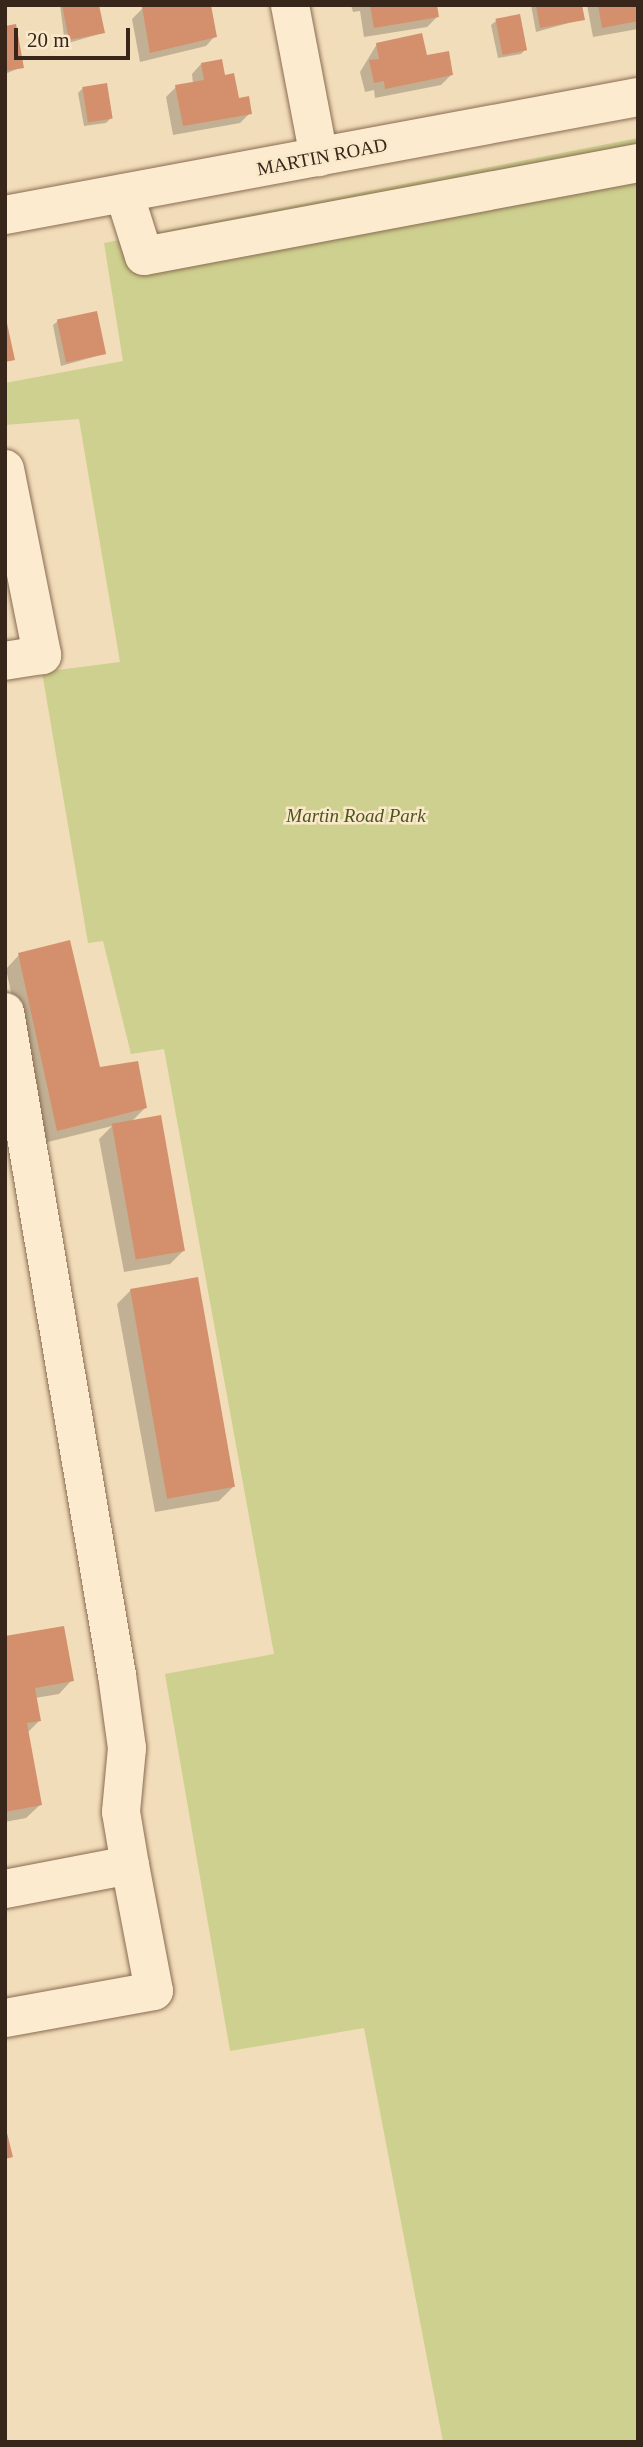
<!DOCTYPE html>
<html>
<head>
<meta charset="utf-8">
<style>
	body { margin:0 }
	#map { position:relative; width:643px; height:2447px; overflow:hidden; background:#f2ddba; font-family:Georgia,serif }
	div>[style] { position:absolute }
	.green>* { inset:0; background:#cdd08e }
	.shadow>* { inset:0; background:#0003 }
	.building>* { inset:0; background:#d4906c; transform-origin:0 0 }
	.roads { filter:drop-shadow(0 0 2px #8a6c53) drop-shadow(0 0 2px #8a6c53) }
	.minor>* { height:38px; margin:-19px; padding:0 19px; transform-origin:19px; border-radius:19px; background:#fcebce }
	span { translate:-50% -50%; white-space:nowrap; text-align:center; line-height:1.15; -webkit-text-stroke:5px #f9e8ca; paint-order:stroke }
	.street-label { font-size:19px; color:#372619 }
	.park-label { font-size:19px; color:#4c561e; font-style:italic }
	.frame { position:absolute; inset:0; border:7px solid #372619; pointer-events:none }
	.scale { position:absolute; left:14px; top:28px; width:116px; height:32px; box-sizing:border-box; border:4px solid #372619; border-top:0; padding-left:9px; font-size:21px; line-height:24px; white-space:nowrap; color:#372619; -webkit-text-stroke:5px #f9e8ca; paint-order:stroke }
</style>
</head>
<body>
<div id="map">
	<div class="green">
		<div style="clip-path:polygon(638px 138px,638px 2442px,443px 2442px,364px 2028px,230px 2051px,165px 1674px,274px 1654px,164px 1049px,131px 1054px,103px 941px,88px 943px,42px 672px,120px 662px,79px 419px,5px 425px,5px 383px,123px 361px,104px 243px)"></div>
	</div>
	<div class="shadow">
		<div style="clip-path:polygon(60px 5px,97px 5px,103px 33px,65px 44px)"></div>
		<div style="clip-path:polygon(162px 5px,210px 5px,215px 36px,206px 46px,140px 62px,132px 19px,142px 9px)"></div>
		<div style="clip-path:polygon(351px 5px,435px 5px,437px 17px,427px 27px,364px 37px,360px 11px,353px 12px)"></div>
		<div style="clip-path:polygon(531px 5px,580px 5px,583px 19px,536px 32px)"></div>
		<div style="clip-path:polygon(587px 5px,638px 5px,638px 29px,593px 37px)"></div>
		<div style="clip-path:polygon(496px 21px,526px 49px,521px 54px,498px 58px,491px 25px)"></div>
		<div style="clip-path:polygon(5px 28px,22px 67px,5px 74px)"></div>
		<div style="clip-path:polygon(377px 44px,426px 57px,451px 75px,441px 85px,375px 98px,374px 90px,365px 92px,360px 72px)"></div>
		<div style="clip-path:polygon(201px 64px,224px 77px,250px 113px,240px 123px,173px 135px,166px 97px,176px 87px,193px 84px,192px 74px)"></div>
		<div style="clip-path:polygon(83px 88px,111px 118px,106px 123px,84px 126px,78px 93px)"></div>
		<div style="clip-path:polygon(58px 321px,104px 354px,61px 366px,53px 325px)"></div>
		<div style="clip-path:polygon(19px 955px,99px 1068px,145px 1108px,130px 1123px,184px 1250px,170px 1264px,124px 1272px,99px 1139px,112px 1126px,44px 1143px,6px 969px)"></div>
		<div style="clip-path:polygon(131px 1290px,233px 1487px,219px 1501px,155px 1512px,117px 1304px)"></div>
		<div style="clip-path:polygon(5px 1638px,72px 1680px,59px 1694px,35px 1698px,39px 1721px,27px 1733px,40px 1805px,26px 1818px,5px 1822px)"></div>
	</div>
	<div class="building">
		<div style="clip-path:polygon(62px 5px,99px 5px,105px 33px,69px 40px)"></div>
		<div style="clip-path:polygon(211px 5px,217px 37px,150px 53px,142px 7px)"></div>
		<div style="clip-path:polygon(370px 5px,437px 5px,439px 17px,374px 28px)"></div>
		<div style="clip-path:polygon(536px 5px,582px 5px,585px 20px,540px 28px)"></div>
		<div style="clip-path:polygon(598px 5px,638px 5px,638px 21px,602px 28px)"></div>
		<div style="left:520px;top:14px;width:37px;height:25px;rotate:79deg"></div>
		<div style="clip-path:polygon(16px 24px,24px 68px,5px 71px,5px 26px)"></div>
		<div style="clip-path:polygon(422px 33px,427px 55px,449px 51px,453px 75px,385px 89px,384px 81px,374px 83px,369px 60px,379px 59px,376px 43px)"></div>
		<div style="clip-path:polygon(222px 59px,225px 75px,234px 73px,239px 98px,249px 96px,252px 114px,183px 126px,175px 85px,204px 80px,201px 63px)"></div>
		<div style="left:107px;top:83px;width:36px;height:25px;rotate:81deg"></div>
		<div style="left:97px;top:311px;width:44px;height:41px;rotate:78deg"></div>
		<div style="clip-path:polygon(5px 314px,15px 360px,5px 362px)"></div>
		<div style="clip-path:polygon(70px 940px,100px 1067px,138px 1061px,147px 1108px,57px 1131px,18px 953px)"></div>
		<div style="left:161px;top:1115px;width:138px;height:50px;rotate:80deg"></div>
		<div style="left:198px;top:1277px;width:213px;height:69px;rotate:80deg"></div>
		<div style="clip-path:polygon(64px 1626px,74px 1681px,35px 1688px,41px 1721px,27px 1723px,42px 1805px,5px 1812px,5px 1636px)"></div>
		<div style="clip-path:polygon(5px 2125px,13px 2157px,5px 2159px)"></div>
	</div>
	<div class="roads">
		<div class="minor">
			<div style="left:290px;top:5px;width:155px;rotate:79.2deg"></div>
			<div style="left:124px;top:193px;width:66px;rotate:72.4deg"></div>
			<div style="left:144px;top:256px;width:503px;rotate:-10.66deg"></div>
			<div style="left:5px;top:215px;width:644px;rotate:-10.56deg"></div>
			<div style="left:5px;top:469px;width:190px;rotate:78.7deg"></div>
			<div style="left:42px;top:655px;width:37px;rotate:171deg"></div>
			<div style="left:5px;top:1012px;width:672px;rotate:80.41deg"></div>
			<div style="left:117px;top:1675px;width:74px;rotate:82.2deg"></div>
			<div style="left:127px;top:1748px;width:64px;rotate:95.4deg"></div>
			<div style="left:121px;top:1812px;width:54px;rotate:80.4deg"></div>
			<div style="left:5px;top:1889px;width:127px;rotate:-10.9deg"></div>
			<div style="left:130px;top:1865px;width:128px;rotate:79.2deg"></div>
			<div style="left:154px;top:1991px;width:151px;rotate:169.7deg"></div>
		</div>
	</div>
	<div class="street-label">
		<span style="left:322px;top:157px;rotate:-11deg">MARTIN ROAD</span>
	</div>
	<div class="park-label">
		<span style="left:356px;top:816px">Martin Road Park</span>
	</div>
	<div class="frame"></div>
	<div class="scale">20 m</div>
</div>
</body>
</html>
